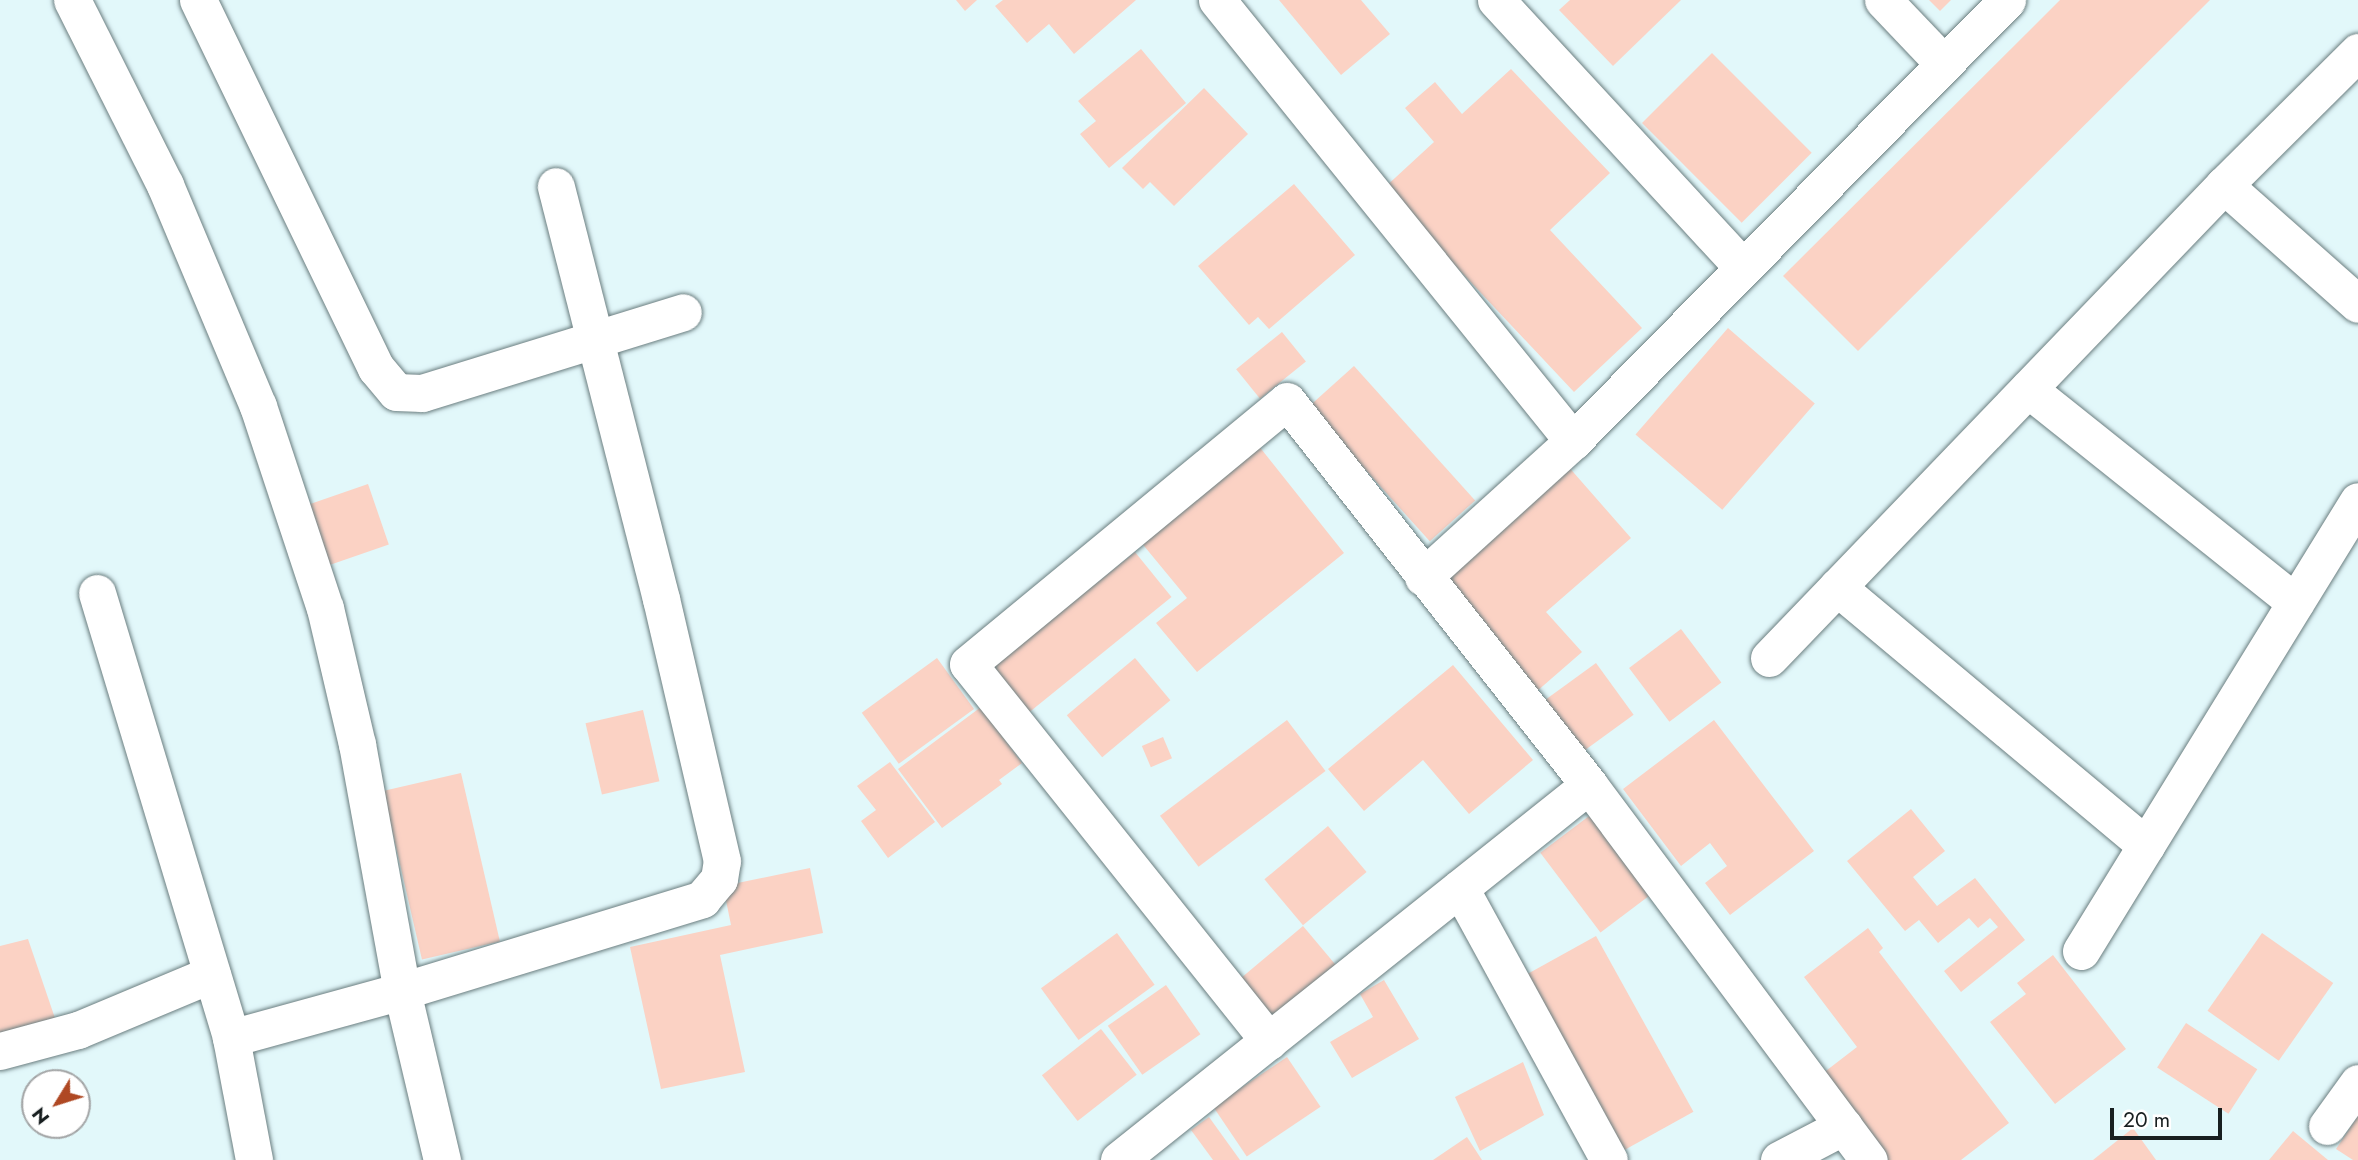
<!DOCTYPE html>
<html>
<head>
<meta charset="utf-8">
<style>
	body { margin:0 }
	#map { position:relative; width:2358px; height:1160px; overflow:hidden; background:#e2f8fa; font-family:Jost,sans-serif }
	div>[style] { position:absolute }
	.building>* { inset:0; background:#fbd2c4; transform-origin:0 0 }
	.roads { filter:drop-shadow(0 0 2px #6b7e80) drop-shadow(0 0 2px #6b7e80) }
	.street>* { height:37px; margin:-18.5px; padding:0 18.5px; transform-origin:18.5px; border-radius:18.5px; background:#fff }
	span { translate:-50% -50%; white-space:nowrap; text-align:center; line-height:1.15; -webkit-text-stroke:7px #fff; paint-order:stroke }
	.north { position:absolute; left:21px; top:1069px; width:70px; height:70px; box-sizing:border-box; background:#fff; border:2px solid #a3a5a6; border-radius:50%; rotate:232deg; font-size:19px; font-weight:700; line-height:28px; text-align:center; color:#181f20 }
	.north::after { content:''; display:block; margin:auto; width:24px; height:32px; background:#af4823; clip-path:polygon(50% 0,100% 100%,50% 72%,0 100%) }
	.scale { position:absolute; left:2110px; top:1108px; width:112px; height:32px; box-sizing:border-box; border:4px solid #181f20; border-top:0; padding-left:9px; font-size:21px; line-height:24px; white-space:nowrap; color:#181f20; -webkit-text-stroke:5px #fff; paint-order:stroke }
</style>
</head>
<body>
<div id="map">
	<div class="building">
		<div style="clip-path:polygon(956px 0,977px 0,965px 11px)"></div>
		<div style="clip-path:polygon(1003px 0,1136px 0,1074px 54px,1049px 24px,1027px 43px,995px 6px)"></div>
		<div style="clip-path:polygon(1279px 0,1361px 0,1390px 34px,1341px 75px)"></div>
		<div style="clip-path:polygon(1570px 0,1681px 0,1613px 66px,1559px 10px)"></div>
		<div style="clip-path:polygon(1929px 0,1951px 0,1940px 11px)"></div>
		<div style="clip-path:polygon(2060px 0,2210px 0,1858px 351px,1783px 276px)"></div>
		<div style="clip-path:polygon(1141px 49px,1186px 103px,1109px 168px,1080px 134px,1096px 121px,1078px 101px)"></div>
		<div style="left:1712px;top:53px;width:141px;height:99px;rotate:45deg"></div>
		<div style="clip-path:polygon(1511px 69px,1610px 173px,1550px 230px,1642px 328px,1574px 392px,1383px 189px,1434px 142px,1405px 108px,1435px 82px,1462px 114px)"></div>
		<div style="clip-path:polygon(1204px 88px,1248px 134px,1174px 206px,1150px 182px,1143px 189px,1122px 168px)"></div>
		<div style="clip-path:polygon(1294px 184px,1355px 255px,1269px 329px,1258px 317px,1249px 325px,1198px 266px)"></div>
		<div style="left:1728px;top:328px;width:115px;height:141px;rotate:41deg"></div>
		<div style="left:1282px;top:332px;width:38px;height:59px;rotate:51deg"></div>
		<div style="left:1354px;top:366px;width:181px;height:61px;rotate:48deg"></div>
		<div style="clip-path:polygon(1254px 440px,1344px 553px,1197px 672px,1156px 623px,1187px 598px,1135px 535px)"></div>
		<div style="clip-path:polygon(1567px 465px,1631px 538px,1546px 612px,1582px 652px,1536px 692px,1437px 579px)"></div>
		<div style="left:368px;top:484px;width:64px;height:68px;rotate:71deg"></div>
		<div style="left:1135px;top:552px;width:58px;height:189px;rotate:51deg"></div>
		<div style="left:1681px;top:629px;width:67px;height:65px;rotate:53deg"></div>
		<div style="left:937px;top:658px;width:63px;height:93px;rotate:54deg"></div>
		<div style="left:1135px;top:658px;width:55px;height:89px;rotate:50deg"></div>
		<div style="left:1596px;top:663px;width:64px;height:71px;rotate:54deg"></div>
		<div style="clip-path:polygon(1453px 665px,1533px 760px,1469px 814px,1423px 760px,1364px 811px,1328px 769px)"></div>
		<div style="clip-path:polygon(981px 707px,1022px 763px,999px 780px,1002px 784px,942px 828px,898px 769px)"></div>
		<div style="left:643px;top:710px;width:73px;height:59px;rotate:77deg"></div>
		<div style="left:1287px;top:720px;width:64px;height:159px;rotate:53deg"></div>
		<div style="clip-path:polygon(1714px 720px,1814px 851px,1730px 915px,1705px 883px,1727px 866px,1710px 843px,1681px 866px,1623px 789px)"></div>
		<div style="left:1163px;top:737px;width:23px;height:23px;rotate:67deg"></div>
		<div style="clip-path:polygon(890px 762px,935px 822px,888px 858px,861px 821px,876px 810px,857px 786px)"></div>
		<div style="left:461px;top:773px;width:173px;height:80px;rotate:77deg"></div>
		<div style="clip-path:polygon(1911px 809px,1945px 851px,1913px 877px,1937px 906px,1975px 878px,2025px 940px,1961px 992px,1944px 971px,1998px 927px,1990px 918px,1978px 928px,1969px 918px,1938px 943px,1919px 920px,1905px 931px,1847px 861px)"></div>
		<div style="left:1597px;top:810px;width:100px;height:71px;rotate:53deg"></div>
		<div style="left:1328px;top:826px;width:60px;height:83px;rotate:50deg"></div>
		<div style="clip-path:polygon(810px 868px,823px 933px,720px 955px,745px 1072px,661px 1089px,630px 947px,731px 925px,723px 886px)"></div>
		<div style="left:1303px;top:926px;width:52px;height:84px;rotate:50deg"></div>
		<div style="clip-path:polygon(1868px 928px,1883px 948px,1879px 952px,2009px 1123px,1961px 1160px,1881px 1160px,1818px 1077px,1857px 1047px,1804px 977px)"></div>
		<div style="left:1117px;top:933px;width:64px;height:94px;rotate:54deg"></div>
		<div style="left:2262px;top:933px;width:87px;height:95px;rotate:35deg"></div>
		<div style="left:1596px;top:936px;width:201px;height:82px;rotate:61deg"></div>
		<div style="clip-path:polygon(28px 939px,58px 1027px,0 1044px,0 946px)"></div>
		<div style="clip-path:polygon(2053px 955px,2126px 1049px,2055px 1104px,1990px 1022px,2026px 994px,2017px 983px)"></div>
		<div style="clip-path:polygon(1384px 980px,1419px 1039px,1352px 1078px,1330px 1042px,1373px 1017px,1360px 994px)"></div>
		<div style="left:1166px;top:985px;width:60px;height:71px;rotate:55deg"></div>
		<div style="left:2186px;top:1023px;width:85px;height:53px;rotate:33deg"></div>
		<div style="left:1101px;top:1029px;width:58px;height:75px;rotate:52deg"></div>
		<div style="left:1287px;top:1057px;width:60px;height:89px;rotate:56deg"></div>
		<div style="clip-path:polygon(1523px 1062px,1544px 1115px,1480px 1151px,1455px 1097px)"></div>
		<div style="clip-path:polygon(2358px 1116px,2358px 1160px,2353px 1160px,2336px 1149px)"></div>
		<div style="clip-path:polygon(1209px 1117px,1240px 1160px,1213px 1160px,1191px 1130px)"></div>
		<div style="clip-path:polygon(2133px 1128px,2156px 1160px,2093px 1160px)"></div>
		<div style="clip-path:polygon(2293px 1131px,2328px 1160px,2269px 1160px)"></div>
		<div style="clip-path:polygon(1467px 1137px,1482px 1160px,1433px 1160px)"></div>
	</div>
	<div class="roads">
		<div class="street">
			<div style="left:72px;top:0;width:207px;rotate:63.3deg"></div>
			<div style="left:165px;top:185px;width:240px;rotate:67.2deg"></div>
			<div style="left:258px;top:406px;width:213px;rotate:71.7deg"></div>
			<div style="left:325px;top:608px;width:140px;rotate:76.8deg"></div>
			<div style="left:357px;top:744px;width:251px;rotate:79.7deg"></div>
			<div style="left:402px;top:991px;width:174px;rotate:76.7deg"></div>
			<div style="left:198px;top:0;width:409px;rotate:64.2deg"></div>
			<div style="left:376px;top:368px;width:31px;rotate:50deg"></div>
			<div style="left:396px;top:392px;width:26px;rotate:2deg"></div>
			<div style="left:422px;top:393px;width:273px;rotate:-17.2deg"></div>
			<div style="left:1217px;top:0;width:567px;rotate:51.09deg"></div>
			<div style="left:1496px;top:0;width:363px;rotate:47.3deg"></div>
			<div style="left:1883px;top:0;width:88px;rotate:46.4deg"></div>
			<div style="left:2224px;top:185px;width:179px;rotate:41.6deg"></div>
			<div style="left:2028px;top:389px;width:342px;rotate:38.6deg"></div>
			<div style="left:1423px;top:577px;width:202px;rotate:-42.2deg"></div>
			<div style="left:1573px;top:441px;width:619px;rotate:-45.46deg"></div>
			<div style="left:1837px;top:587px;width:403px;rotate:39.9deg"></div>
			<div style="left:97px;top:593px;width:465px;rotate:73.2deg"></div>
			<div style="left:231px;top:1038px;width:124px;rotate:79.3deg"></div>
			<div style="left:1769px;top:658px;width:656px;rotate:-46.11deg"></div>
			<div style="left:2224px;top:185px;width:189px;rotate:-44.8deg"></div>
			<div style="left:1460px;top:888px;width:310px;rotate:61.3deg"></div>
			<div style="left:2081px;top:951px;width:528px;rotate:-58.39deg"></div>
			<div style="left:231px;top:1038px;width:177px;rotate:-15.4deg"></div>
			<div style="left:402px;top:991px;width:314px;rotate:-17deg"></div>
			<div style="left:702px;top:899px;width:26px;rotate:-50deg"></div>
			<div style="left:719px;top:879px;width:18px;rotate:-81deg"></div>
			<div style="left:722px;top:861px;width:269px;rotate:-103.1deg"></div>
			<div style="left:661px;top:599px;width:426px;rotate:-104.3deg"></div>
			<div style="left:1269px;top:1041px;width:482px;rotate:-128.6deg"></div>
			<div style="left:968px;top:664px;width:413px;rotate:-39.5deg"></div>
			<div style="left:1287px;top:401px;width:489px;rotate:51.8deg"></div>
			<div style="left:1589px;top:785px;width:468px;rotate:53.3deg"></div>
			<div style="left:0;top:1051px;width:81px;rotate:-15.1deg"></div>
			<div style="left:78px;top:1030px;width:145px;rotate:-22.7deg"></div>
			<div style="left:2327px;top:1126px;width:53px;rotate:-54.2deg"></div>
			<div style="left:1119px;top:1160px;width:601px;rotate:-38.59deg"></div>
			<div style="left:1779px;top:1160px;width:73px;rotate:-27.6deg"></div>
		</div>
	</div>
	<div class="north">N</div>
	<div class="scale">20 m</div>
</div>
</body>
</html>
